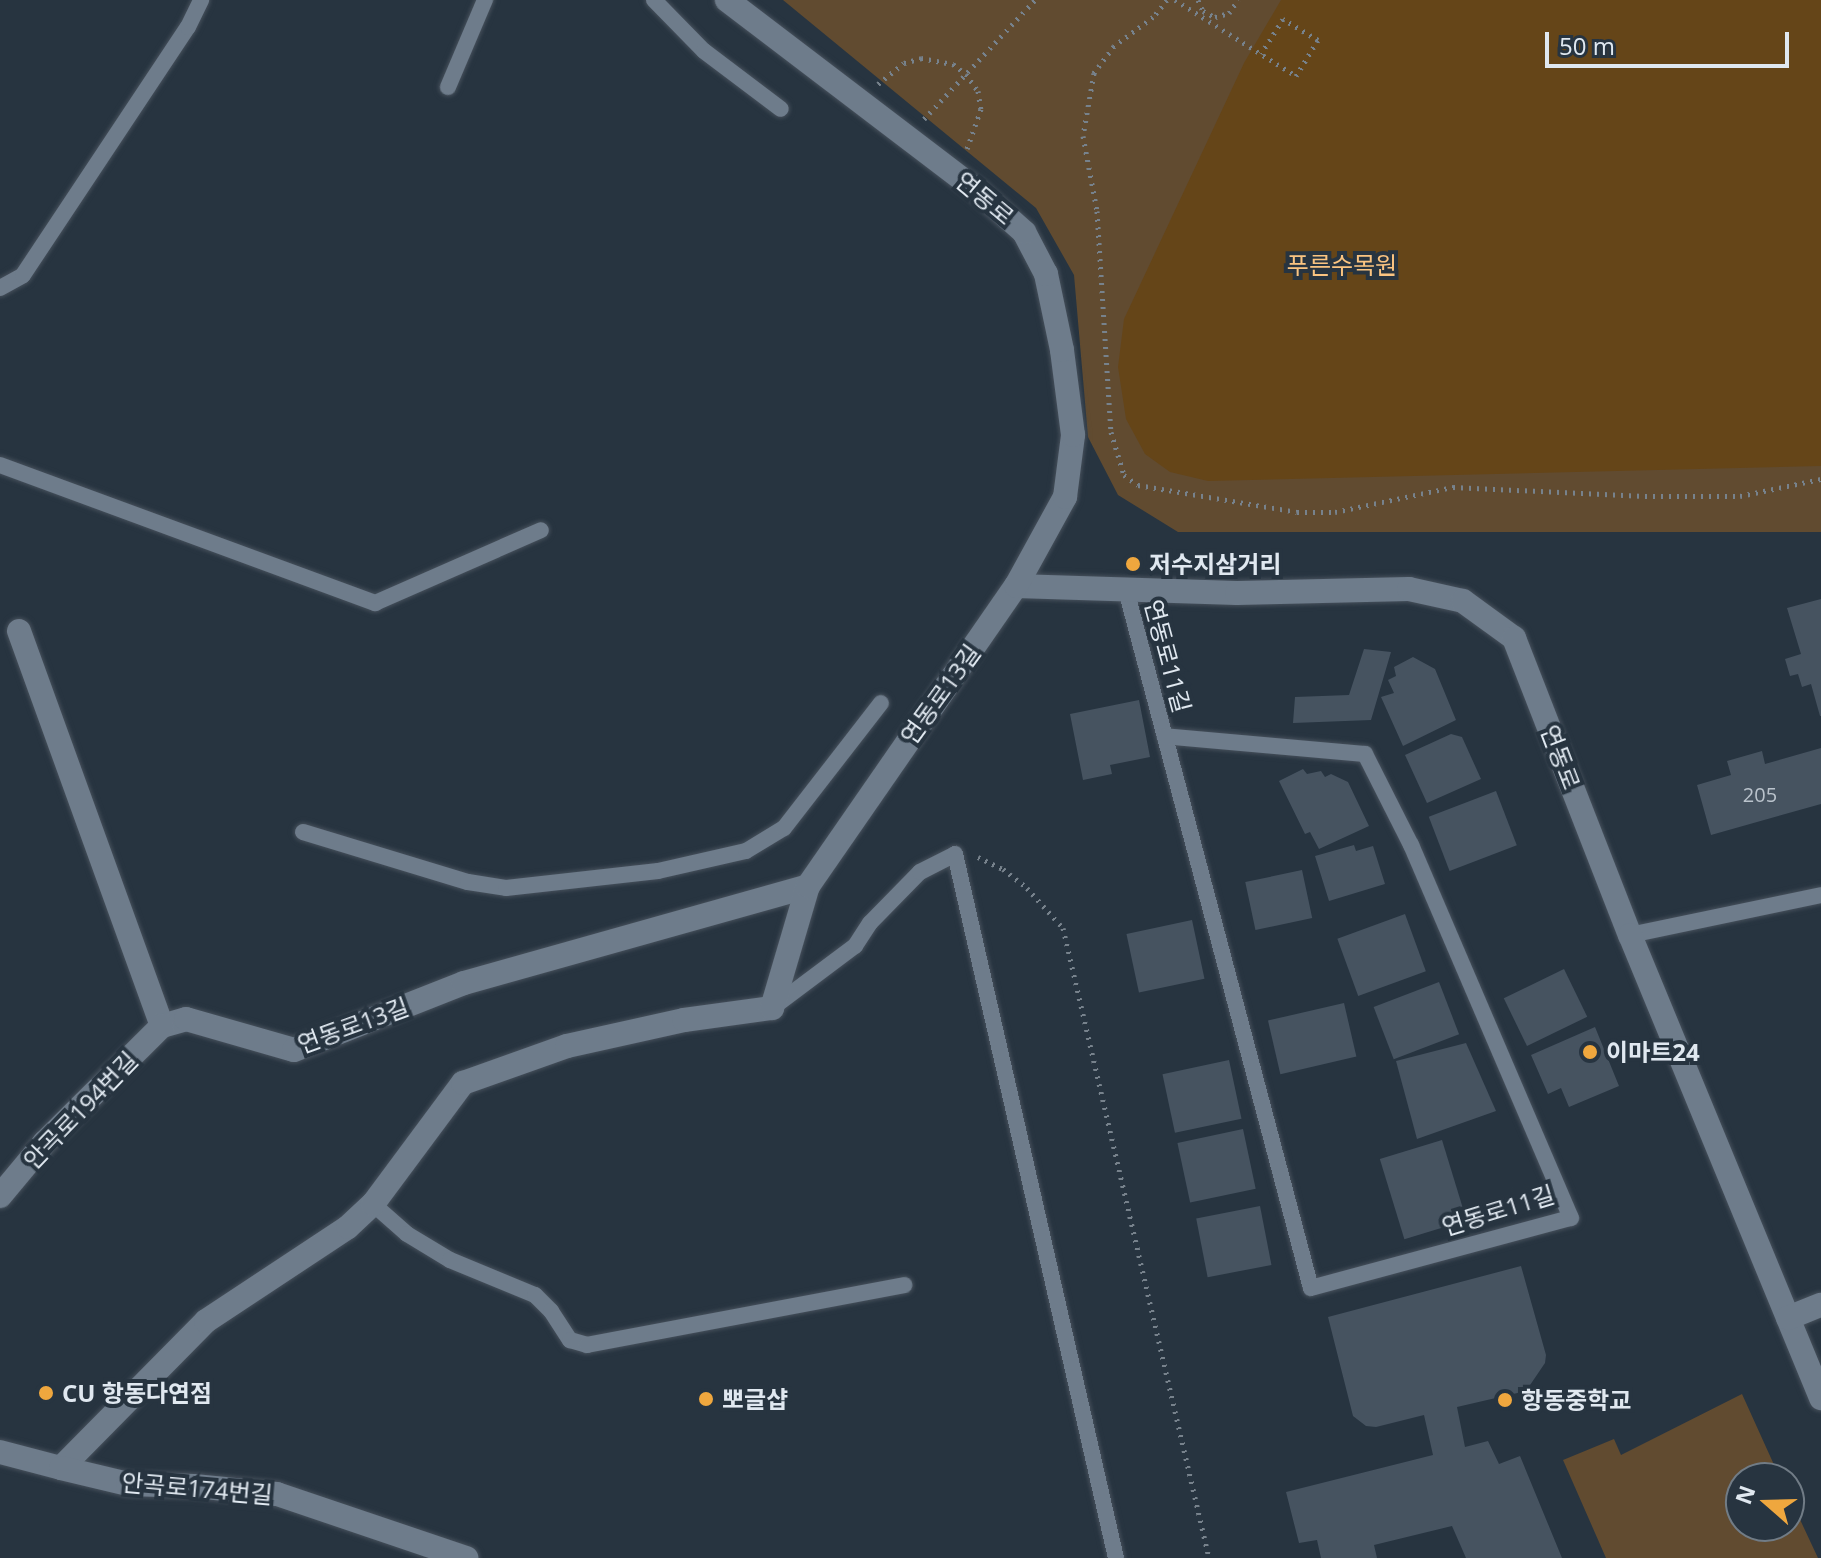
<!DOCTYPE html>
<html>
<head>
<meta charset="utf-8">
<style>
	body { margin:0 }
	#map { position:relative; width:1821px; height:1558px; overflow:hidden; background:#273440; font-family:"Open Sans","Noto Sans KR",sans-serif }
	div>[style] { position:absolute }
	.green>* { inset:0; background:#614b30 }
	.water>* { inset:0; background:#654518 }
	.building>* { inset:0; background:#465360; transform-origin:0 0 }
	.path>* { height:5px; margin-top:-2.5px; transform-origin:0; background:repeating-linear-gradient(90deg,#77828c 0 2px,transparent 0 8px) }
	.roads { filter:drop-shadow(0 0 2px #46505b) drop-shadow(0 0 2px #46505b) }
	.lane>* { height:16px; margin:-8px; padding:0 8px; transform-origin:8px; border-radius:8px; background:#6e7c8b }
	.street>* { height:24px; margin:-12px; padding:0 12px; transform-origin:12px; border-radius:12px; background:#6e7c8b }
	.dots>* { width:22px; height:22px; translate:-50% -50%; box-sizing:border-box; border:4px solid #273440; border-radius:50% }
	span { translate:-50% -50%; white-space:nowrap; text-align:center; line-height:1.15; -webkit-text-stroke:8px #273440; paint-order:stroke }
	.number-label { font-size:20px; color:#bac3cc }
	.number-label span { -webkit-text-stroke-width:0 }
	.street-label { font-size:24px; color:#e0e8f0 }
	.park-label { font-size:24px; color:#fac481 }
	.poi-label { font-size:24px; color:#e0e8f0; font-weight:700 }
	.left { translate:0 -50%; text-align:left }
	.north { position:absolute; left:1725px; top:1462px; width:80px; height:80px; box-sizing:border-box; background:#273440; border:2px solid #717c86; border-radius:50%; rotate:290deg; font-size:22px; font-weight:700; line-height:32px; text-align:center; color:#e0e8f0 }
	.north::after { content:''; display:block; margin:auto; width:28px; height:36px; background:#efa73e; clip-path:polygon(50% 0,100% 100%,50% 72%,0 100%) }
	.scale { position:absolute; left:1545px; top:32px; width:244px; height:36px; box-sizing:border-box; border:4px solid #e0e8f0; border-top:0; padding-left:10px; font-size:24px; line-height:28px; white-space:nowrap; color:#e0e8f0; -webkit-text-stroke:6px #273440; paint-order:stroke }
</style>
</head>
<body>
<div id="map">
	<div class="green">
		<div style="clip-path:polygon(783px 0,1821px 0,1821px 532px,1178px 532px,1118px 495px,1088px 437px,1074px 275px,1036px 208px)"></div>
		<div style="clip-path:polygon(1742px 1394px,1780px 1478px,1741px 1478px,1741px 1526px,1789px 1526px,1789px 1496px,1818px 1558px,1606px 1558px,1563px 1460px,1614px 1439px,1621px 1455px)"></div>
	</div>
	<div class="water">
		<div style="clip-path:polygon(1281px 0,1821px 0,1821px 466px,1208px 481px,1170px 472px,1145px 454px,1126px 419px,1118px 367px,1124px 319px,1244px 63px)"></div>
	</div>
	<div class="building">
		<div style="clip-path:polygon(1821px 599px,1821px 716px,1820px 716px,1811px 684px,1802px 687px,1798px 674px,1790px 676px,1785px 659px,1801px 654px,1787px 608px)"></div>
		<div style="clip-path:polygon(1364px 649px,1391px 652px,1371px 720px,1293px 723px,1295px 697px,1349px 695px)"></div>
		<div style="clip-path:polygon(1413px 657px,1435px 669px,1456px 720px,1403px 746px,1381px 697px,1394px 693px,1388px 680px,1396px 676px,1394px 667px)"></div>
		<div style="clip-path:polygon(1139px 700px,1150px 757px,1110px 765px,1112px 774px,1083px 780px,1070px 714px)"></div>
		<div style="clip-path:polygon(1451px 734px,1462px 737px,1481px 779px,1427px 803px,1405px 755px)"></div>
		<div style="clip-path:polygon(1821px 748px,1821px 804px,1711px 835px,1697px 785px,1731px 775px,1727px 761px,1762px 751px,1765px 764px)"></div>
		<div style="clip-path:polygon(1303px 769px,1307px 774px,1321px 771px,1325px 777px,1331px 774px,1348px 782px,1369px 826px,1319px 849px,1310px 832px,1305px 834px,1279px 781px)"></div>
		<div style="left:1496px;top:791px;width:58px;height:72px;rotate:69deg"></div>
		<div style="clip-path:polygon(1354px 845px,1356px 851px,1373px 846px,1385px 884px,1329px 901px,1315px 856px)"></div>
		<div style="left:1302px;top:870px;width:49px;height:58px;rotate:78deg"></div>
		<div style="left:1405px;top:914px;width:61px;height:72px;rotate:70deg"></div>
		<div style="left:1192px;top:920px;width:60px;height:67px;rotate:78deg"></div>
		<div style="left:1564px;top:969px;width:53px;height:67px;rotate:64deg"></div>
		<div style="left:1439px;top:982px;width:56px;height:70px;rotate:69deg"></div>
		<div style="left:1344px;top:1003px;width:55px;height:78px;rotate:77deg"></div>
		<div style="clip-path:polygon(1595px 1027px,1619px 1086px,1569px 1107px,1561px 1088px,1548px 1094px,1531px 1055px)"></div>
		<div style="clip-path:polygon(1466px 1043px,1496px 1111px,1417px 1139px,1396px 1061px)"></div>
		<div style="left:1229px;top:1060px;width:60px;height:68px;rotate:78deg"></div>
		<div style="left:1243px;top:1129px;width:61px;height:67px;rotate:78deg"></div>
		<div style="left:1442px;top:1140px;width:84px;height:65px;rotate:73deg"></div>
		<div style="left:1260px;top:1206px;width:60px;height:65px;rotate:79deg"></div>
		<div style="clip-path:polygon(1521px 1266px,1546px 1355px,1545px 1363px,1526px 1391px,1457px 1407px,1465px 1447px,1488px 1441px,1499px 1464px,1520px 1456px,1562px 1558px,1466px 1558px,1452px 1526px,1374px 1545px,1377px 1558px,1321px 1558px,1317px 1540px,1299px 1543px,1286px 1492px,1433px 1455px,1424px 1415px,1376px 1427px,1366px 1426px,1353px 1416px,1328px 1317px)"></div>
	</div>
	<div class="path">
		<div style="left:1167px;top:0;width:22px;rotate:129deg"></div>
		<div style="left:1153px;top:17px;width:49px;rotate:143.4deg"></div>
		<div style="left:1114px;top:46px;width:34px;rotate:127deg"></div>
		<div style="left:1094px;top:73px;width:64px;rotate:99.9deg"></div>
		<div style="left:1083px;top:136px;width:76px;rotate:79.4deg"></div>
		<div style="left:1097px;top:211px;width:221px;rotate:86.4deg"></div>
		<div style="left:1111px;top:432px;width:45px;rotate:73.2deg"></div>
		<div style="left:1124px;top:475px;width:17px;rotate:36deg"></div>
		<div style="left:1138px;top:485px;width:161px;rotate:9.6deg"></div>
		<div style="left:1297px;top:512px;width:38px"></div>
		<div style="left:1335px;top:512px;width:121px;rotate:-12deg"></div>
		<div style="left:1453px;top:487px;width:192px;rotate:2.7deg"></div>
		<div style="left:1645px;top:496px;width:95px"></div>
		<div style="left:1740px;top:496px;width:83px;rotate:-11.9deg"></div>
		<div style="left:1175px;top:0;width:143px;rotate:32.1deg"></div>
		<div style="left:1296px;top:76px;width:42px;rotate:-58.6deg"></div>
		<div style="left:1318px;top:40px;width:41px;rotate:-149deg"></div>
		<div style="left:1283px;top:19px;width:41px;rotate:122.2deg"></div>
		<div style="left:1198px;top:0;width:12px;rotate:66deg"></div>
		<div style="left:1203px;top:11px;width:13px;rotate:27deg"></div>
		<div style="left:1215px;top:17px;width:15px;rotate:-16deg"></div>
		<div style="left:1229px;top:13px;width:16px;rotate:-55deg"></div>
		<div style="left:878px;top:84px;width:33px;rotate:-39deg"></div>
		<div style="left:904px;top:63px;width:18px;rotate:-16deg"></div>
		<div style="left:921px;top:58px;width:33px;rotate:11deg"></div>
		<div style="left:953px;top:64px;width:16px;rotate:38deg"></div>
		<div style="left:966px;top:74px;width:21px;rotate:55deg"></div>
		<div style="left:978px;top:91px;width:18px;rotate:81deg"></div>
		<div style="left:981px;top:109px;width:42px;rotate:109.3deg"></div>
		<div style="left:924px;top:119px;width:163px;rotate:-47deg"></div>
		<div style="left:978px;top:857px;width:28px;rotate:26deg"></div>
		<div style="left:1003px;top:869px;width:31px;rotate:38deg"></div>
		<div style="left:1027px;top:888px;width:54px;rotate:48deg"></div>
		<div style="left:1063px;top:928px;width:647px;rotate:76.95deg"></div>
	</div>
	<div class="roads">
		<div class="lane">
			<div style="left:654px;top:0;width:71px;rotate:45.6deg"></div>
			<div style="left:704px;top:51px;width:96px;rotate:37deg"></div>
			<div style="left:448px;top:87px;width:95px;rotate:-67deg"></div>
			<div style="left:0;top:288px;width:26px;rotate:-29deg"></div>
			<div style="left:23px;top:275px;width:298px;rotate:-56.4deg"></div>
			<div style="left:188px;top:27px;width:30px;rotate:-64deg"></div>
			<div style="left:0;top:465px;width:400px;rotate:20.2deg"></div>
			<div style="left:375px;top:603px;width:181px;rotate:-23.7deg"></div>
			<div style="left:1126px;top:590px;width:722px;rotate:75.16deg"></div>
			<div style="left:1311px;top:1288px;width:269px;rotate:-15.1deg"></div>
			<div style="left:1571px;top:1218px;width:406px;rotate:-113.2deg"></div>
			<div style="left:1411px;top:845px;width:102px;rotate:-116.8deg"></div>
			<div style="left:1365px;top:754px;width:201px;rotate:-174.9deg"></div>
			<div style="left:303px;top:832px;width:172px;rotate:16.9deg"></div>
			<div style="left:468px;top:882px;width:38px;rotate:9deg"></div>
			<div style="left:506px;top:888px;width:153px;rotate:-6.4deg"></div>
			<div style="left:658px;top:871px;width:90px;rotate:-12.8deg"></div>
			<div style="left:746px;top:851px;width:44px;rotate:-31.2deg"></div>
			<div style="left:784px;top:828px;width:158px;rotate:-52.2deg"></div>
			<div style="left:1630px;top:935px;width:195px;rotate:-11.8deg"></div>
			<div style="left:772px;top:1008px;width:104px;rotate:-36.8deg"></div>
			<div style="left:855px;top:946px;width:27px;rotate:-57deg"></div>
			<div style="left:870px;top:923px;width:71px;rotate:-45.6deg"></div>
			<div style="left:920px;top:872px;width:39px;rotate:-27deg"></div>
			<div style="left:955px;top:854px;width:722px;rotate:77.12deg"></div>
			<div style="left:373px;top:1204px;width:45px;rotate:41.4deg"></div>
			<div style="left:407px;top:1234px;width:50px;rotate:31.2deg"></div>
			<div style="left:450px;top:1260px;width:92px;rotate:22.4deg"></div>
			<div style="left:535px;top:1295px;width:23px;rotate:45deg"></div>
			<div style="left:551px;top:1311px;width:35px;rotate:57deg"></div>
			<div style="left:570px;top:1340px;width:18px;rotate:16deg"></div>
			<div style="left:587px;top:1345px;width:323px;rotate:-10.7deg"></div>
		</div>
		<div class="street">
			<div style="left:1016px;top:586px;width:221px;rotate:1.8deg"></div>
			<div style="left:1237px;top:593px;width:172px;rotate:-1.3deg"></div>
			<div style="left:1409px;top:589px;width:55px;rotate:12.5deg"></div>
			<div style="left:1463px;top:601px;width:63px;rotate:36deg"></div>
			<div style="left:1514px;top:638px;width:319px;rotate:68.7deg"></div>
			<div style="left:1630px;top:935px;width:501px;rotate:67.58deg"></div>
			<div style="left:19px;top:631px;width:420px;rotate:70.1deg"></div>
			<div style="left:162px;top:1026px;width:25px;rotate:-16deg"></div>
			<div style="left:186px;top:1019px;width:112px;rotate:16deg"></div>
			<div style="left:294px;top:1050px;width:183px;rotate:-21.5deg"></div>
			<div style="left:464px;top:983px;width:357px;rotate:-15.7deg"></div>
			<div style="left:0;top:1196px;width:70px;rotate:-50.2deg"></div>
			<div style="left:45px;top:1142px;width:165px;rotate:-44.8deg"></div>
			<div style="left:1788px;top:1318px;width:35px;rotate:-22deg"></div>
			<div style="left:0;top:1452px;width:63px;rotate:14.7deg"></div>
			<div style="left:61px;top:1468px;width:206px;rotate:-45.4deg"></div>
			<div style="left:206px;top:1321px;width:170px;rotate:-33.5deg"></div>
			<div style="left:348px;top:1227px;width:34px;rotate:-43deg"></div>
			<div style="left:373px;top:1204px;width:151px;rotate:-53.4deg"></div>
			<div style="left:463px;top:1083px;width:110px;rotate:-19.6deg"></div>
			<div style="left:567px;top:1046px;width:120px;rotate:-12.5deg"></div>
			<div style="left:684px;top:1020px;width:89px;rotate:-7.8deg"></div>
			<div style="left:772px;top:1008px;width:127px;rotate:-73.6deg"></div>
			<div style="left:808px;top:886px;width:365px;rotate:-55.3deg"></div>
			<div style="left:1016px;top:586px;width:102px;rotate:-61.2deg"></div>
			<div style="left:1065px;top:497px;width:63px;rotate:-82.6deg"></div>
			<div style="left:1073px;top:435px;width:86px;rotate:-97.4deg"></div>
			<div style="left:1062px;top:350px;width:78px;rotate:-101.9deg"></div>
			<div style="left:1046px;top:274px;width:47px;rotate:-117.6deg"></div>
			<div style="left:1024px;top:232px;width:60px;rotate:-138.4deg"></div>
			<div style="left:979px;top:192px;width:317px;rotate:-142.7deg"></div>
			<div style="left:61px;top:1468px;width:69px;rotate:13.4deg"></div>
			<div style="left:128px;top:1484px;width:66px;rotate:1.7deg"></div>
			<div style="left:194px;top:1486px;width:83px;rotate:5.5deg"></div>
			<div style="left:277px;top:1494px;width:200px;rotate:18.7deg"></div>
		</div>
	</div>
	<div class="dots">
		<div style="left:1133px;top:564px;background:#efa73e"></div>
		<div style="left:1590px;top:1052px;background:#efa73e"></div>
		<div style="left:46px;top:1393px;background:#efa73e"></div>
		<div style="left:706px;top:1399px;background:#efa73e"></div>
		<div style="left:1505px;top:1400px;background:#efa73e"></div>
	</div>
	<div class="number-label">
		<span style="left:1760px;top:794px">205</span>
	</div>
	<div class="street-label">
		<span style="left:985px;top:198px;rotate:40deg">연동로</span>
		<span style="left:1168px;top:656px;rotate:75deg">연동로11길</span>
		<span style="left:940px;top:694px;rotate:-54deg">연동로13길</span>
		<span style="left:1561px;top:757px;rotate:69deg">연동로</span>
		<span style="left:353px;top:1025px;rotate:-20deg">연동로13길</span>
		<span style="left:80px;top:1110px;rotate:-46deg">안곡로194번길</span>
		<span style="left:1498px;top:1210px;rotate:-17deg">연동로11길</span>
		<span style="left:197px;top:1488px;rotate:5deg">안곡로174번길</span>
	</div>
	<div class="park-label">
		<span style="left:1342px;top:265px">푸른수목원</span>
	</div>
	<div class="poi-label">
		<span class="left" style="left:1149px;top:564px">저수지삼거리</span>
		<span class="left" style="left:1606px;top:1052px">이마트24</span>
		<span class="left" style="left:62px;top:1393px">CU 항동다연점</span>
		<span class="left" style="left:722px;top:1399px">뽀글샵</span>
		<span class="left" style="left:1521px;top:1400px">항동중학교</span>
	</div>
	<div class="north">N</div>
	<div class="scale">50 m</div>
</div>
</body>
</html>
